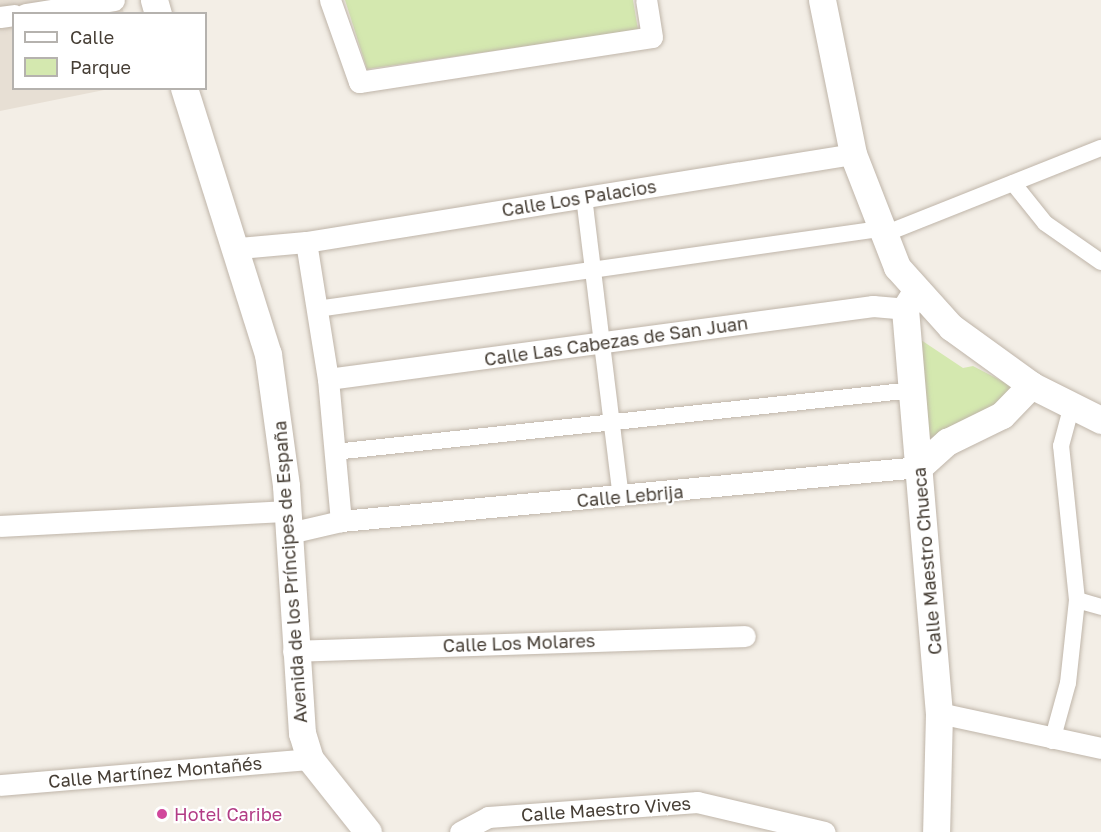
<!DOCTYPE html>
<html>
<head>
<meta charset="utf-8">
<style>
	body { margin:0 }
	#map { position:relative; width:1101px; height:832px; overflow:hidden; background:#f3eee6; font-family:"Golos Text",sans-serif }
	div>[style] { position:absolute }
	.residential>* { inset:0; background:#e7dfd4 }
	.green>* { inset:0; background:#d4e8af }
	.roads { filter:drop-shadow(0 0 2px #bfb5a9) drop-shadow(0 0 2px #bfb5a9) }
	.pedestrian>* { height:16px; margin:-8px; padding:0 8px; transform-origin:8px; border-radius:8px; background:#fff }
	.minor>* { height:21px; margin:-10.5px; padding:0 10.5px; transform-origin:10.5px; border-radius:10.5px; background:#fff }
	.tertiary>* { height:27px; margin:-13.5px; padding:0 13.5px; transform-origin:13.5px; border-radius:13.5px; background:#fff }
	.dots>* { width:16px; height:16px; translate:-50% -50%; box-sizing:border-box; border:3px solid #fff; border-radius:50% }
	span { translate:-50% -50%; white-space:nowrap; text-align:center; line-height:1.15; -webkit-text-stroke:4.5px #fff; paint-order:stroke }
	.street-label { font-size:18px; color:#463e35 }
	.hotel-label { font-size:18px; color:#b23c85 }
	.left { translate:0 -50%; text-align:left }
	.legend { position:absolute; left:12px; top:12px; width:195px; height:78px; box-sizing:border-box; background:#fff; border:2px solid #b5b2ae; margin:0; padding:8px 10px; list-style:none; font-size:18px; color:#463e35 }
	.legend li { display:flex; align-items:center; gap:12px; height:30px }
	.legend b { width:30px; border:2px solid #b5b2ae }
</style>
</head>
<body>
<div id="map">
	<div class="residential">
		<div style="clip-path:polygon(0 0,120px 0,124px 13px,14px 14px,14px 88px,109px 89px,0 111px)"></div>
	</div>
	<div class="green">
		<div style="clip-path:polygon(345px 0,633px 0,638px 30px,367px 69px)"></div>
		<div style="clip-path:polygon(912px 334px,963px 368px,973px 366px,1021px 391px,925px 448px)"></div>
	</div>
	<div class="roads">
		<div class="pedestrian">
			<div style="left:1013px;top:183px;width:51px;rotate:51.3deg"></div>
			<div style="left:1045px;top:223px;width:68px;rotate:34.9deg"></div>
			<div style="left:584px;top:197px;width:302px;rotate:83deg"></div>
			<div style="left:882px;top:235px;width:236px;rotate:-21.7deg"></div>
			<div style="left:317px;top:309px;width:569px;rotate:-8.09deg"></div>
			<div style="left:334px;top:452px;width:582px;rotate:-6.11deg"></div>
			<div style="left:1077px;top:600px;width:25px;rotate:16deg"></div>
			<div style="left:1052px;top:741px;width:60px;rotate:-74.6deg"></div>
			<div style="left:1068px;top:683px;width:83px;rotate:-83.8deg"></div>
			<div style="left:1077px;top:600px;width:155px;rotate:-95.9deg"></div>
			<div style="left:1061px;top:446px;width:39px;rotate:-75deg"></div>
		</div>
		<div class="minor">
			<div style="left:330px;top:0;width:87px;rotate:70.5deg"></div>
			<div style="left:359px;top:82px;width:296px;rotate:-8.7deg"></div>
			<div style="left:652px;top:37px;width:37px;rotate:-99deg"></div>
			<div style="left:25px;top:14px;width:90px;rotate:-8.9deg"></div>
			<div style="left:0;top:17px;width:14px;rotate:-8deg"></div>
			<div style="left:306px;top:242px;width:554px;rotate:-9.14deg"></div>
			<div style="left:239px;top:248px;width:67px;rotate:-5.1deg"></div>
			<div style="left:306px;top:242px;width:139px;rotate:80.9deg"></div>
			<div style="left:328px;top:379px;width:143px;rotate:84.8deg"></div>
			<div style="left:341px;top:521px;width:53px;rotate:167deg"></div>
			<div style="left:328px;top:379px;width:550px;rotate:-7.63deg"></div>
			<div style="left:873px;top:306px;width:32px;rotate:5deg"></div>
			<div style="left:341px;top:521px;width:581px;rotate:-5.34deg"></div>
			<div style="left:0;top:526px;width:288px;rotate:-3deg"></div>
			<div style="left:293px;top:651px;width:452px;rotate:-1.9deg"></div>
			<div style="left:939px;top:713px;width:166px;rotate:12.2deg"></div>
			<div style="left:0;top:785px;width:311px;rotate:-4.8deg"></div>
			<div style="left:460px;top:832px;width:32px;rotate:-28deg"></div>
			<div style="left:488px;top:817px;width:210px;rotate:-4.1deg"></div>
			<div style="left:697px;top:802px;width:131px;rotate:13.2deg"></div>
		</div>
		<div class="tertiary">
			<div style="left:154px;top:0;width:15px;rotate:74deg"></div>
			<div style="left:822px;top:0;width:157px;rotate:78.6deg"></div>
			<div style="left:853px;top:154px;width:121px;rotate:68.7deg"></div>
			<div style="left:897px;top:267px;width:81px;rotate:48deg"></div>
			<div style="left:951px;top:327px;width:99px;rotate:35.9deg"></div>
			<div style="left:1031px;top:385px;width:78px;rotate:26.6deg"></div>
			<div style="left:184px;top:88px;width:279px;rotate:72.5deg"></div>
			<div style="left:268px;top:354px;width:133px;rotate:82.2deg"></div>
			<div style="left:286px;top:486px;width:248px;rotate:86.3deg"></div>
			<div style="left:302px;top:733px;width:27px;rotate:73deg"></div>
			<div style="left:310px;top:759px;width:93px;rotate:51.5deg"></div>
			<div style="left:915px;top:293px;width:19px;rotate:122deg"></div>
			<div style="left:905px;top:309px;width:405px;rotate:85.2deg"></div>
			<div style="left:939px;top:713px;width:119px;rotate:91.4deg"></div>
			<div style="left:919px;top:467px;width:38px;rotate:-42deg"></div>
			<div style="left:947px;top:442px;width:61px;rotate:-26.1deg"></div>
			<div style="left:1002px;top:415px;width:42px;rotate:-46deg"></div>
		</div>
	</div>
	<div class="dots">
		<div style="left:162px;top:814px;background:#d1479c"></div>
	</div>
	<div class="street-label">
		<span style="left:579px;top:198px;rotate:-9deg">Calle Los Palacios</span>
		<span style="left:616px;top:341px;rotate:-8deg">Calle Las Cabezas de San Juan</span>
		<span style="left:630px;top:496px;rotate:-5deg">Calle Lebrija</span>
		<span style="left:927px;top:561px;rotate:-95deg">Calle Maestro Chueca</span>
		<span style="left:290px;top:572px;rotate:-94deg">Avenida de los Príncipes de España</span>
		<span style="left:519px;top:643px;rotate:-2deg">Calle Los Molares</span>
		<span style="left:155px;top:772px;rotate:-5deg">Calle Martínez Montañés</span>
		<span style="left:606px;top:809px;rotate:-4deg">Calle Maestro Vives</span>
	</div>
	<div class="hotel-label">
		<span class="left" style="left:174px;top:814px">Hotel Caribe</span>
	</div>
	<ul class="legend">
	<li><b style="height:8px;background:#fff"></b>Calle</li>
	<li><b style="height:16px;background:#d4e8af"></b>Parque</li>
	</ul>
</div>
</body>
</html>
